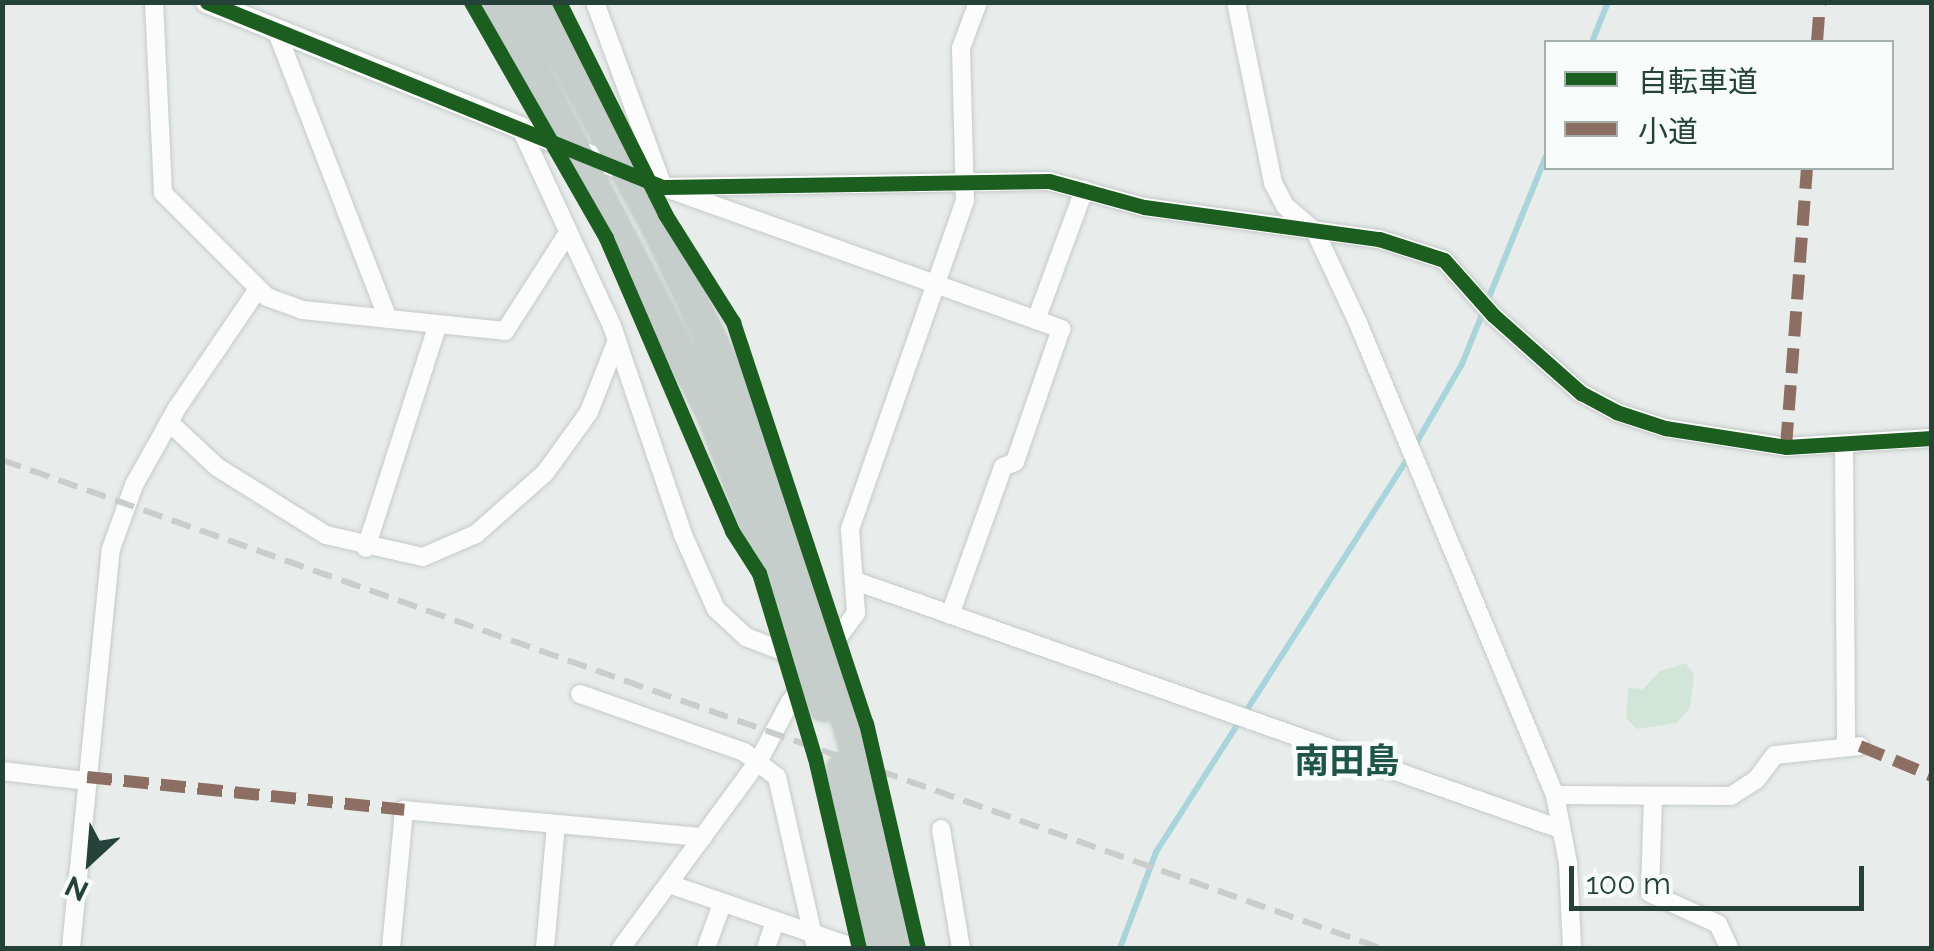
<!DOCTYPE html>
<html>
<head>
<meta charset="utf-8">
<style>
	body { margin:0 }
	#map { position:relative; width:1934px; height:951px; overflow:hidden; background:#e8edeb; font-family:Raleway,"Noto Sans JP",sans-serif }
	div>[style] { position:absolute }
	.green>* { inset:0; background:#d1e6d8 }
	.stream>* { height:6px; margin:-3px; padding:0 3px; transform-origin:3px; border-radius:3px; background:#a9d4db }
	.roads { filter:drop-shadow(0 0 2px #c5cac8) drop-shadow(0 0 2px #c5cac8) }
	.minor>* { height:18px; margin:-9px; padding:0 9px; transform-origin:9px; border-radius:9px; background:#fcfcfc }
	.tertiary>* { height:22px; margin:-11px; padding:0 11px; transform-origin:11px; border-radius:11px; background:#fcfcfc }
	.trunk>* { height:30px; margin:-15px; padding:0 15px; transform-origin:15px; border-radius:15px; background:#c6cecc }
	.rail>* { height:6px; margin-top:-3px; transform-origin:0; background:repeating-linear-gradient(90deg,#c9cdcc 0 20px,transparent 0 30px) }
	.bridges { filter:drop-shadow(0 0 2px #c3ccc9) drop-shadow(0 0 2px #c3ccc9) }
	.trunk-bridge>* { height:30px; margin:-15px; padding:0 15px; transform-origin:15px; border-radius:15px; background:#c6cecc }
	.quiet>* { height:12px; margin-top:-6px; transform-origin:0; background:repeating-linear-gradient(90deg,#8d6e63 0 25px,transparent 0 37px) }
	.cycleway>* { height:15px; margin:-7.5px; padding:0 7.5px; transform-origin:7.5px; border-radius:7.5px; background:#1b5e20 }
	span { translate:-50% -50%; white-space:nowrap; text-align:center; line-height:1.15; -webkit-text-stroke:9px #f7fbf9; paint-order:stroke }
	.quarter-label { font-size:35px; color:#1f5548; font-weight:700 }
	.frame { position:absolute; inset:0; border:5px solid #24423a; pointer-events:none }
	.legend { position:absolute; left:1544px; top:40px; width:350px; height:130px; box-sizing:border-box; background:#f7fbf9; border:2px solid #a3b1ad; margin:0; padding:12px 18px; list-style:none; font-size:30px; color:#24423a }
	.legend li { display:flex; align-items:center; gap:20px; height:50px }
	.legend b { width:50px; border:2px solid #a3b1ad }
	.north { position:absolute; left:40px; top:811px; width:100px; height:100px; -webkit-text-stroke:8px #f7fbf9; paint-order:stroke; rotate:206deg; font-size:28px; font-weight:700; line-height:40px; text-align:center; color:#24423a }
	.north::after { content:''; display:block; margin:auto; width:35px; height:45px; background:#24423a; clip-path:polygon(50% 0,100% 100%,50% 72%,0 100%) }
	.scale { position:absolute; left:1569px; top:866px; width:295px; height:45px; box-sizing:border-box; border:5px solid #24423a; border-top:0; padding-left:12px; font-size:30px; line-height:35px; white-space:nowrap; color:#24423a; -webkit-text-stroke:8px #f7fbf9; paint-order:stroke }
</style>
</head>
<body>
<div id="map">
	<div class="green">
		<div style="clip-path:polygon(1686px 663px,1694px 675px,1690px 708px,1676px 723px,1637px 729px,1626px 718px,1628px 688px,1643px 689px,1660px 671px)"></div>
	</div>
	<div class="stream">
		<div style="left:1592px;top:42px;width:43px;rotate:-68.2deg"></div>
		<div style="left:1415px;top:445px;width:94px;rotate:-59.9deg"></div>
		<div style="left:1462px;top:364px;width:224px;rotate:-68deg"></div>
		<div style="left:1120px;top:948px;width:103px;rotate:-69.4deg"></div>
		<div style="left:1156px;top:852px;width:470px;rotate:-57.4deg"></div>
	</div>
	<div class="roads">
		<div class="minor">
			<div style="left:154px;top:2px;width:191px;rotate:87.3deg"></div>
			<div style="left:163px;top:193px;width:147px;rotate:45deg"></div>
			<div style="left:267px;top:297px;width:37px;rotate:20deg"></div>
			<div style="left:302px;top:310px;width:204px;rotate:5.9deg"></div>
			<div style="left:505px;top:331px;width:113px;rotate:-57.3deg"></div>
			<div style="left:595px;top:2px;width:197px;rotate:69.8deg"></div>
			<div style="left:663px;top:187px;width:423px;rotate:19.6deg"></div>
			<div style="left:1061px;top:329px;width:141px;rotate:109.1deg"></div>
			<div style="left:1015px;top:462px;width:13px;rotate:157deg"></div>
			<div style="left:1003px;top:467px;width:157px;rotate:109.7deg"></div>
			<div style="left:1236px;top:2px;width:185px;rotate:78.4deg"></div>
			<div style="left:1273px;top:183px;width:26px;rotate:62deg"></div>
			<div style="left:1285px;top:206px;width:39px;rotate:40deg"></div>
			<div style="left:1315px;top:231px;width:102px;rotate:64.9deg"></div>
			<div style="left:1358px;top:323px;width:511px;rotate:67.35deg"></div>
			<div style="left:1555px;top:795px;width:69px;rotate:79.2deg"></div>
			<div style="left:1568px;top:863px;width:85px;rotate:87.3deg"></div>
			<div style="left:276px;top:30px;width:310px;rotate:68.8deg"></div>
			<div style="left:520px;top:127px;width:219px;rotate:65.2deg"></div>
			<div style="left:612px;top:326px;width:221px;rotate:71.2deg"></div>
			<div style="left:683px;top:535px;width:81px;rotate:66deg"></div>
			<div style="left:716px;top:609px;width:41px;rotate:43deg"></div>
			<div style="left:746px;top:637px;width:66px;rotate:21.2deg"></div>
			<div style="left:631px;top:173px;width:35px;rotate:24deg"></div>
			<div style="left:663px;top:187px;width:386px;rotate:-0.9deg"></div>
			<div style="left:1049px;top:181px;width:98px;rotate:15.3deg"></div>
			<div style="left:1144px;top:207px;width:237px;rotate:7.8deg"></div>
			<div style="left:1379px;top:239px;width:68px;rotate:17.9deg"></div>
			<div style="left:1444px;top:260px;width:74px;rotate:48.3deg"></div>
			<div style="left:1493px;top:315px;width:118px;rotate:41.6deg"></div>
			<div style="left:1581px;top:393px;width:40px;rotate:28deg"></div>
			<div style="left:1616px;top:412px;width:52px;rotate:18.1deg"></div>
			<div style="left:1665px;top:428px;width:122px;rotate:8.9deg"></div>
			<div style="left:1786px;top:447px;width:146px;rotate:-3.5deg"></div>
			<div style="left:1036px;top:320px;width:139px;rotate:-69.7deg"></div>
			<div style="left:169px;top:422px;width:66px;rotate:43.2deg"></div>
			<div style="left:217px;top:467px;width:128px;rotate:32deg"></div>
			<div style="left:326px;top:535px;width:99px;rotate:12.8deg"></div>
			<div style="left:423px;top:557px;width:58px;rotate:-23.5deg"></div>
			<div style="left:476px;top:534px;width:92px;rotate:-41.5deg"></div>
			<div style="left:545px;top:473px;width:75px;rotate:-54.2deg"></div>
			<div style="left:589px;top:412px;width:77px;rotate:-68.7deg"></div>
			<div style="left:1844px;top:448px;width:296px;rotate:89.6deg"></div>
			<div style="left:366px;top:548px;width:235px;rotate:-72.2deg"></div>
			<div style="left:858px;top:582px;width:744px;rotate:19.38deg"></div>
			<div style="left:580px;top:694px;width:174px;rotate:19.5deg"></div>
			<div style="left:744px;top:752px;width:41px;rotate:37.1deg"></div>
			<div style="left:777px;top:777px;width:175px;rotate:77.2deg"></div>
			<div style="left:2px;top:771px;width:86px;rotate:6.7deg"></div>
			<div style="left:1555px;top:795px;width:176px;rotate:0.3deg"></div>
			<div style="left:1731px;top:796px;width:30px;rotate:-33deg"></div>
			<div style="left:1756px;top:780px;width:31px;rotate:-53deg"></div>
			<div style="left:1775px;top:755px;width:85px;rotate:-6deg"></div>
			<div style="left:1653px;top:797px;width:96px;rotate:91.8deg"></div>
			<div style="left:1650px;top:893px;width:75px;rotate:24.5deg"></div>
			<div style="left:1718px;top:924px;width:26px;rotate:65deg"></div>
			<div style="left:941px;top:829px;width:121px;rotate:80.5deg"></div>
			<div style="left:669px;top:884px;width:197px;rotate:19deg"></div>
			<div style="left:71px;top:948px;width:401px;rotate:-84.3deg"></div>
			<div style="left:111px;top:549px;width:68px;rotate:-70.2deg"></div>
			<div style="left:134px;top:485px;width:88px;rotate:-60.8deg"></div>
			<div style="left:177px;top:408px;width:144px;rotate:-55.8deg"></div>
			<div style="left:391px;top:948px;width:139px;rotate:-84.6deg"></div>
			<div style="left:404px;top:810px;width:300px;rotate:5.2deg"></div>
			<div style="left:545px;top:948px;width:124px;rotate:-84.9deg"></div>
			<div style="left:621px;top:948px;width:233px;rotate:-53.7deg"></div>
			<div style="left:759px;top:760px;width:66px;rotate:-61.9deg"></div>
			<div style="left:790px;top:702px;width:111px;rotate:-53.4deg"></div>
			<div style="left:856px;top:613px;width:84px;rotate:-94.1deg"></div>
			<div style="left:850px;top:529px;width:348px;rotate:-70.7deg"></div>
			<div style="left:965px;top:201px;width:153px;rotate:-91.5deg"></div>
			<div style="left:961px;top:48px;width:49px;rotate:-69.7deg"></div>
			<div style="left:706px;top:948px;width:47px;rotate:-70deg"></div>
			<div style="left:766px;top:948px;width:28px;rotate:-71deg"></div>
		</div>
		<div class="tertiary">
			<div style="left:207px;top:2px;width:447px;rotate:21.9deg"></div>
		</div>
		<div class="trunk">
			<div style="left:498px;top:2px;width:459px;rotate:62.5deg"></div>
			<div style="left:710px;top:409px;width:207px;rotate:68.5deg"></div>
			<div style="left:534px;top:2px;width:256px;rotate:61.3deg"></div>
			<div style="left:657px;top:227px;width:178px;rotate:64.3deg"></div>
			<div style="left:734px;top:387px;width:218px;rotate:69.9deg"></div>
		</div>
	</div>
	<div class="rail">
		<div style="left:2px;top:460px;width:1462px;rotate:19.5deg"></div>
	</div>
	<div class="bridges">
		<div class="trunk-bridge">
			<div style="left:809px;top:592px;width:230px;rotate:73.6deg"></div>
			<div style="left:874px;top:813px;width:137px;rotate:79.1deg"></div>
			<div style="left:786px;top:602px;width:111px;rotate:69.9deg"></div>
			<div style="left:842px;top:769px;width:182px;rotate:80.2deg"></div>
		</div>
	</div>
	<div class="quiet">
		<div style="left:1817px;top:42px;width:40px;rotate:-85.7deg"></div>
		<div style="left:1786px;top:447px;width:280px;rotate:-85.7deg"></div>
		<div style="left:1860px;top:746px;width:78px;rotate:22.6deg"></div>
		<div style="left:87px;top:777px;width:319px;rotate:5.9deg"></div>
	</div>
	<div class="cycleway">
		<div style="left:207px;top:2px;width:492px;rotate:22.1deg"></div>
		<div style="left:663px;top:187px;width:386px;rotate:-0.9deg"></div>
		<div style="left:1049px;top:181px;width:98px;rotate:15.3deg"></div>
		<div style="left:1144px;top:207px;width:237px;rotate:7.8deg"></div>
		<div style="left:1379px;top:239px;width:68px;rotate:17.9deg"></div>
		<div style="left:1444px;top:260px;width:74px;rotate:48.3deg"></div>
		<div style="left:1493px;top:315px;width:118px;rotate:41.6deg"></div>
		<div style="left:1581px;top:393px;width:40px;rotate:28deg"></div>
		<div style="left:1616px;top:412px;width:52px;rotate:18.1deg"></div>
		<div style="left:1665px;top:428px;width:122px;rotate:8.9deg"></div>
		<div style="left:1786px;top:447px;width:146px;rotate:-3.5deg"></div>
		<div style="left:471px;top:2px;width:272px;rotate:60.2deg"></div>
		<div style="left:606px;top:238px;width:319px;rotate:66.7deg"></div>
		<div style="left:732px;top:531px;width:50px;rotate:57.3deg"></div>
		<div style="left:759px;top:573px;width:193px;rotate:73.2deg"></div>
		<div style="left:815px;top:758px;width:195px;rotate:77deg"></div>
		<div style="left:559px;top:2px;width:237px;rotate:63.4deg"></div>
		<div style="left:665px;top:214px;width:128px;rotate:57.8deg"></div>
		<div style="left:733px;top:322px;width:422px;rotate:71.7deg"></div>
		<div style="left:866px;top:723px;width:231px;rotate:77deg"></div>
	</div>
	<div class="quarter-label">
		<span style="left:1347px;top:761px">南田島</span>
	</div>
	<div class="frame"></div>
	<ul class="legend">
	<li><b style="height:12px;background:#1b5e20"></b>自転車道</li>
	<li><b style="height:12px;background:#8d6e63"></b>小道</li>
	</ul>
	<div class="north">N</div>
	<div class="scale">100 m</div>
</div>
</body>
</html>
